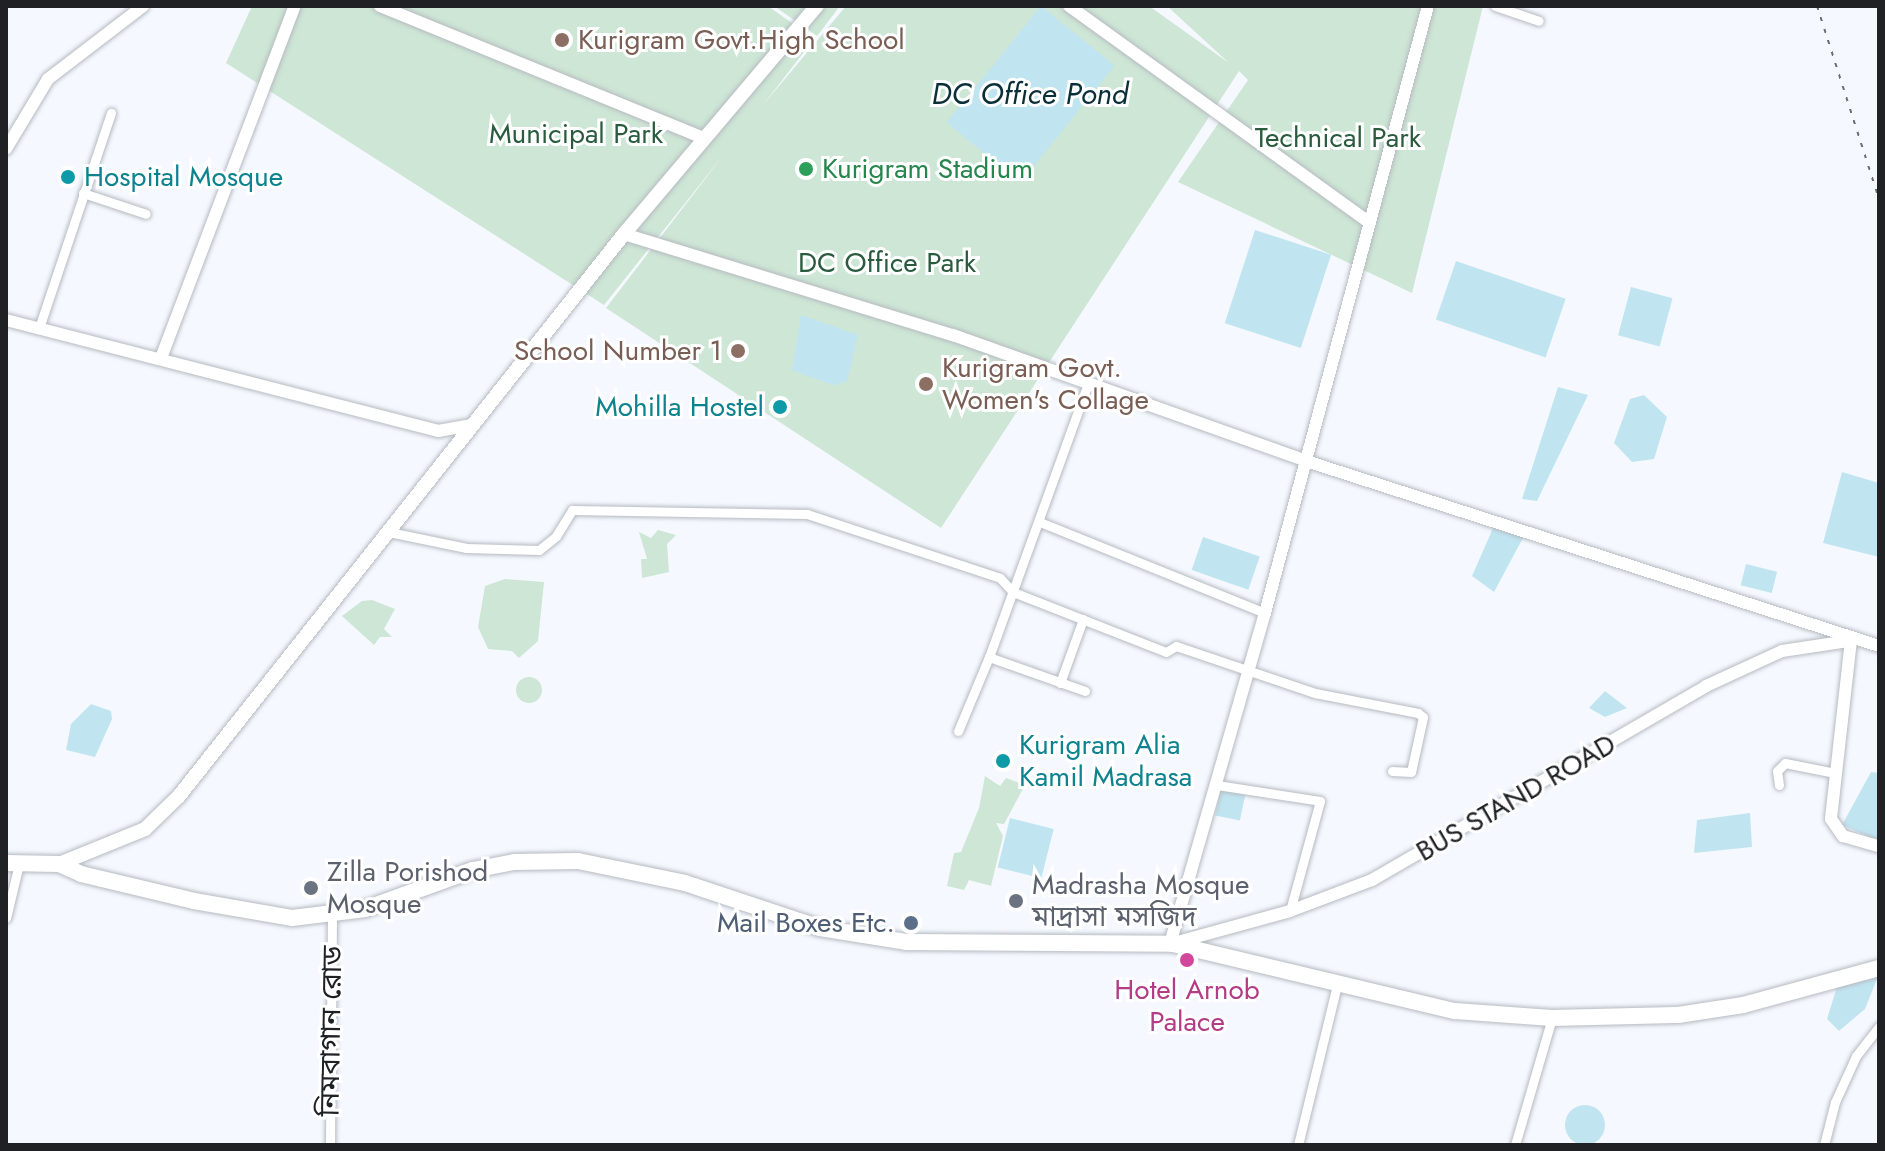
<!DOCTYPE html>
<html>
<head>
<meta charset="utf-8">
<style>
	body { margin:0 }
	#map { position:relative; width:1885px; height:1151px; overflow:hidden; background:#f5f9ff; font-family:Jost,"Noto Sans Bengali",sans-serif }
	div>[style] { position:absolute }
	.green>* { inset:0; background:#cde6d5 }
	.round { border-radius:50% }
	.water>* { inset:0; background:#c0e5f1; transform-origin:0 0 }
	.roads { filter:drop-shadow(0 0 2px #b6bac1) drop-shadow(0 0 2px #b6bac1) }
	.street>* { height:9px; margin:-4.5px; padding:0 4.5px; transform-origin:4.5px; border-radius:4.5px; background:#fff }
	.secondary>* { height:12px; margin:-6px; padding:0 6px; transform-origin:6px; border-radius:6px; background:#fff }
	.primary>* { height:14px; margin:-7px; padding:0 7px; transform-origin:7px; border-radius:7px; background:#fff }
	.highway>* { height:16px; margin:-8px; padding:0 8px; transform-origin:8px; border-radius:8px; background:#fff }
	.rail>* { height:2px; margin-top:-1px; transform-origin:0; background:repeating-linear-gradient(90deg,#6a6c70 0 4px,transparent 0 12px) }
	.dots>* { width:22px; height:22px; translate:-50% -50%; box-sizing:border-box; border:4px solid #fff; border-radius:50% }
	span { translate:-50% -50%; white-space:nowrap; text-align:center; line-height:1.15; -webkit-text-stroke:6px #fff; paint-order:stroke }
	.education-label { font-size:28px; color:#785e54 }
	.left { translate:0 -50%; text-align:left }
	.right { translate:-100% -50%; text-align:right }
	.park-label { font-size:28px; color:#2a5b3f }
	.leisure-label { font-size:28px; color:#27864d }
	.culture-label { font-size:28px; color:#0d838f }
	.street-label { font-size:28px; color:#202124 }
	.worship-label { font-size:28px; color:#5b616d }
	.service-label { font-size:28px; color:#4e5e75 }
	.hotel-label { font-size:28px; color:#b23c85 }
	.water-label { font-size:30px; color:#0b2f38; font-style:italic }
	.frame { position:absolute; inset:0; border:8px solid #202124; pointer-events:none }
</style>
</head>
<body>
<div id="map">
	<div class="green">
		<div style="clip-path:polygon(252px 6px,768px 6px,814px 39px,763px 105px,846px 6px,1149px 6px,1229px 63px,1167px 6px,1483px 6px,1412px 293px,1178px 182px,1248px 80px,1239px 71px,941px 528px,606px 308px,725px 153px,604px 305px,226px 63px)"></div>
		<div style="clip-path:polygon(774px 6px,840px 6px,817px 36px)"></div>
		<div style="clip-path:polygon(658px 530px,676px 535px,667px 544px,669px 572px,642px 578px,641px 559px,647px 559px,639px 532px,651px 538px)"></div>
		<div style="clip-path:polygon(505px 579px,544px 582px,538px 641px,519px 658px,512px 651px,488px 649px,478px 627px,485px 586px)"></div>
		<div style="clip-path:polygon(372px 600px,395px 609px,384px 629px,392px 637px,380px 637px,374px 645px,342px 616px,362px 601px)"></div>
		<div class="round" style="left:516px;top:677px;width:26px;height:26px"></div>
		<div style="clip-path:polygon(985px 776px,1000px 786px,1006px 778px,1025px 785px,1004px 824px,996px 823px,1003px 836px,991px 886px,969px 880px,964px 890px,947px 886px,954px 853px,961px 852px,979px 808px)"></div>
	</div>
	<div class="water">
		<div style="left:1041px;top:6px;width:95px;height:150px;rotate:39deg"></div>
		<div style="left:1255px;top:230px;width:80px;height:98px;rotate:18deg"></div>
		<div style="left:1456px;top:261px;width:116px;height:62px;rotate:19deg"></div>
		<div style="left:1631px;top:287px;width:43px;height:50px;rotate:15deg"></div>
		<div style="clip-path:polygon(801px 315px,858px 335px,847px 381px,833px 385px,792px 370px)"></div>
		<div style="clip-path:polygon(1558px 387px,1588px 395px,1537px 501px,1522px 499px)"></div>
		<div style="clip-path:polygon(1644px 395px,1667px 417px,1654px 459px,1632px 462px,1614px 443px,1630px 399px)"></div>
		<div style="clip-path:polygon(1842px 472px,1879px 483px,1879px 557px,1823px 543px)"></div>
		<div style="clip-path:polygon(1494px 526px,1524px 536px,1494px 592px,1472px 576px)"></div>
		<div style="left:1203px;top:537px;width:60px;height:35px;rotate:19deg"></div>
		<div style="left:1746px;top:564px;width:32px;height:22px;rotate:14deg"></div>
		<div style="clip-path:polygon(1605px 691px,1627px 708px,1605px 717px,1589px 708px)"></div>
		<div style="clip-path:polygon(91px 704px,111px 711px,112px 719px,95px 757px,66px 750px,71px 724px)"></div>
		<div style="clip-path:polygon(1871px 772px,1879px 773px,1879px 841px,1842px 825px)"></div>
		<div style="left:1221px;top:789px;width:25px;height:27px;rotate:12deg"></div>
		<div style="clip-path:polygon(1750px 813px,1752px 847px,1694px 853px,1697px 820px)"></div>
		<div style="left:1010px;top:818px;width:45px;height:51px;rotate:14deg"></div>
		<div style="clip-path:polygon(1879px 974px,1865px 1009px,1839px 1031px,1827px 1019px,1839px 980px)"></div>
		<div class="round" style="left:1565px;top:1105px;width:40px;height:40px"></div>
	</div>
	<div class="roads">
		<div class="street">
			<div style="left:1495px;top:6px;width:46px;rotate:18.8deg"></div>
			<div style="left:83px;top:193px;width:66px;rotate:18.4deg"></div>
			<div style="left:39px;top:328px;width:227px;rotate:-71.5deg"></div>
			<div style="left:1040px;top:522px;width:243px;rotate:22deg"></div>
			<div style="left:389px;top:532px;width:79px;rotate:11.7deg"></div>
			<div style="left:466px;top:548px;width:73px;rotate:1.6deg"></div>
			<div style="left:539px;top:550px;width:22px;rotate:-39deg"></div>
			<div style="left:556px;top:536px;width:31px;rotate:-58deg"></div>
			<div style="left:572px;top:510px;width:235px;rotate:1deg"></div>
			<div style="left:807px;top:514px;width:203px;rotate:18.3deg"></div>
			<div style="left:1000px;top:578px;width:19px;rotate:47deg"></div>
			<div style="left:1013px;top:592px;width:164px;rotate:21.4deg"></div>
			<div style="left:1166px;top:652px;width:12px;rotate:-31deg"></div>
			<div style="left:1176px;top:646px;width:147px;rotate:18.7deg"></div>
			<div style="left:1315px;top:693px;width:105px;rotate:11deg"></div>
			<div style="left:1418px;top:713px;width:6px;rotate:39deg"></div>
			<div style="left:1423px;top:717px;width:56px;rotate:102.3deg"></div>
			<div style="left:1411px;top:772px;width:19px;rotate:-177deg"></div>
			<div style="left:1060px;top:683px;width:68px;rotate:-70.2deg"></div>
			<div style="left:1085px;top:691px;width:102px;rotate:-160.5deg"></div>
			<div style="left:989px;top:657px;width:291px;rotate:-70.1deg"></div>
			<div style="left:958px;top:731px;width:80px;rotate:-67.3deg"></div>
			<div style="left:1217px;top:785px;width:104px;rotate:8.8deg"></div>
			<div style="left:1320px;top:801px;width:114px;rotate:105.3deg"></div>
			<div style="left:1779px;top:785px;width:14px;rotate:-98deg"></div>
			<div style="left:1777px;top:771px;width:11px;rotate:-45deg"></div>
			<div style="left:1785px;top:763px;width:51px;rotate:11.3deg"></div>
			<div style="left:6px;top:918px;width:56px;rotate:-76.5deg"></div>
			<div style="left:330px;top:1145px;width:229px;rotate:-89.5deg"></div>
			<div style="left:1298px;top:1145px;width:169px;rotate:-76.3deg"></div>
			<div style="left:1515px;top:1145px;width:132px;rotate:-73.8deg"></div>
			<div style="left:1824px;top:1145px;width:44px;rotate:-75.7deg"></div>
			<div style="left:1835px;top:1102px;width:51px;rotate:-65.5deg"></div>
			<div style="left:1856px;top:1056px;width:37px;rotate:-52deg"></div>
		</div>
		<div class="secondary">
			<div style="left:380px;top:6px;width:349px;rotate:22.2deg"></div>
			<div style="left:1069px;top:6px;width:367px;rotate:35.8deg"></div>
			<div style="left:6px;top:149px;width:82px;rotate:-59deg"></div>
			<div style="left:48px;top:79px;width:120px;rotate:-37.5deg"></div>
			<div style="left:624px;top:234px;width:344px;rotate:17.1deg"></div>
			<div style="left:953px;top:335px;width:375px;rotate:19.6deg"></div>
			<div style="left:1306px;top:461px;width:602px;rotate:17.89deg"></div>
			<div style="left:6px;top:320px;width:446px;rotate:14.4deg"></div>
			<div style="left:438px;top:431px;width:36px;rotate:-10deg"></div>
			<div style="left:161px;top:358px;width:377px;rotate:-69.2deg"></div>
			<div style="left:1851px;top:640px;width:180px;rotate:96.4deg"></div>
			<div style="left:1831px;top:819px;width:21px;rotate:55deg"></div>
			<div style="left:1843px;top:836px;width:37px;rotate:16deg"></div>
			<div style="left:1174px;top:943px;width:120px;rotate:-15.4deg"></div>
			<div style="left:1290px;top:911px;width:88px;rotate:-20.7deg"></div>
			<div style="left:1372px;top:880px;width:386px;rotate:-30.1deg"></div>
			<div style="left:1706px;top:686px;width:84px;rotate:-24.7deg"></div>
			<div style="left:1782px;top:651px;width:67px;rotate:-8.6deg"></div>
			<div style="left:1170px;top:944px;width:344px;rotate:-74deg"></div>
			<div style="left:1265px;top:613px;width:629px;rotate:-74.97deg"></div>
		</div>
		<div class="primary">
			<div style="left:59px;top:864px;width:93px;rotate:-22.1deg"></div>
			<div style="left:145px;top:829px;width:47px;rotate:-44.1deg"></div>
			<div style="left:179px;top:796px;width:717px;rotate:-51.63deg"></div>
			<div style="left:624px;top:234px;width:299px;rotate:-49.8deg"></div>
		</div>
		<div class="highway">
			<div style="left:6px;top:863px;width:53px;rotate:1.1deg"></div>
			<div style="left:59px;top:864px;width:24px;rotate:24deg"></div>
			<div style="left:81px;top:874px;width:116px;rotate:13.4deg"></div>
			<div style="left:194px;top:901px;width:99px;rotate:9.8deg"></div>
			<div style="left:292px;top:918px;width:74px;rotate:-7deg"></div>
			<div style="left:365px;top:909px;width:115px;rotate:-19.9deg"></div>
			<div style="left:473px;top:870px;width:42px;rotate:-11deg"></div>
			<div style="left:514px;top:862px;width:64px;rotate:-0.9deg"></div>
			<div style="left:578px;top:861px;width:109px;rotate:11.6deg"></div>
			<div style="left:685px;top:883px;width:142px;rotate:18.4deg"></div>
			<div style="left:820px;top:928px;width:87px;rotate:9.2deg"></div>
			<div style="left:906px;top:942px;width:267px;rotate:0.4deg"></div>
			<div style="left:1173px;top:944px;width:290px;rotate:13.4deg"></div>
			<div style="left:1455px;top:1011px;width:97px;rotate:4.1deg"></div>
			<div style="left:1552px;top:1018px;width:126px;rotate:-1.4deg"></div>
			<div style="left:1678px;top:1015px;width:66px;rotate:-8.7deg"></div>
			<div style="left:1743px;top:1005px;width:141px;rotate:-15.2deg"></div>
		</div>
	</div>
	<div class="rail">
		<div style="left:1817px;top:6px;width:203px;rotate:72.2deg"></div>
	</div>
	<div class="dots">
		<div style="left:562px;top:40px;background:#8d6e63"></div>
		<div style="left:806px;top:169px;background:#2e9e5b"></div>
		<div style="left:68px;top:177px;background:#0f9aa8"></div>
		<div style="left:738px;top:351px;background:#8d6e63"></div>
		<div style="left:926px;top:384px;background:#8d6e63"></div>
		<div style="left:780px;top:407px;background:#0f9aa8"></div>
		<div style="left:1003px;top:761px;background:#0f9aa8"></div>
		<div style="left:311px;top:888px;background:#6b7280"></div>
		<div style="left:1016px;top:901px;background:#6b7280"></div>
		<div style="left:911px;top:923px;background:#5c6f8a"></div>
		<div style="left:1187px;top:960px;background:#d1479c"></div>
	</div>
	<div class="education-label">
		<span class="left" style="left:578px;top:40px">Kurigram Govt.High School</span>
		<span class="right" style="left:722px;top:351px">School Number 1</span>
		<span class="left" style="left:942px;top:384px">Kurigram Govt.<br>Women's Collage</span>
	</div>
	<div class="park-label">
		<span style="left:576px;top:134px">Municipal Park</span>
		<span style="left:1338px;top:138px">Technical Park</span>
		<span style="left:887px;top:263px">DC Office Park</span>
	</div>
	<div class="leisure-label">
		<span class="left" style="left:822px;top:169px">Kurigram Stadium</span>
	</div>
	<div class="culture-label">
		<span class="left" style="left:84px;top:177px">Hospital Mosque</span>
		<span class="right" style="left:764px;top:407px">Mohilla Hostel</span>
		<span class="left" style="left:1019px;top:761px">Kurigram Alia<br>Kamil Madrasa</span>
	</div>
	<div class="street-label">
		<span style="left:1516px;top:798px;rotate:-30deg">BUS STAND ROAD</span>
		<span style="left:331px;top:1031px;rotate:-89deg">নিমবাগান রোড</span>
	</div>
	<div class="worship-label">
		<span class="left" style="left:327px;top:888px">Zilla Porishod<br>Mosque</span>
		<span class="left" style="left:1032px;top:901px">Madrasha Mosque<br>মাদ্রাসা মসজিদ</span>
	</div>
	<div class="service-label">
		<span class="right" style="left:895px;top:923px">Mail Boxes Etc.</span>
	</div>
	<div class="hotel-label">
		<span style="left:1187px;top:1006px">Hotel Arnob<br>Palace</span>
	</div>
	<div class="water-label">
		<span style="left:1030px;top:94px">DC Office Pond</span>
	</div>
	<div class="frame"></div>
</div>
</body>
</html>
